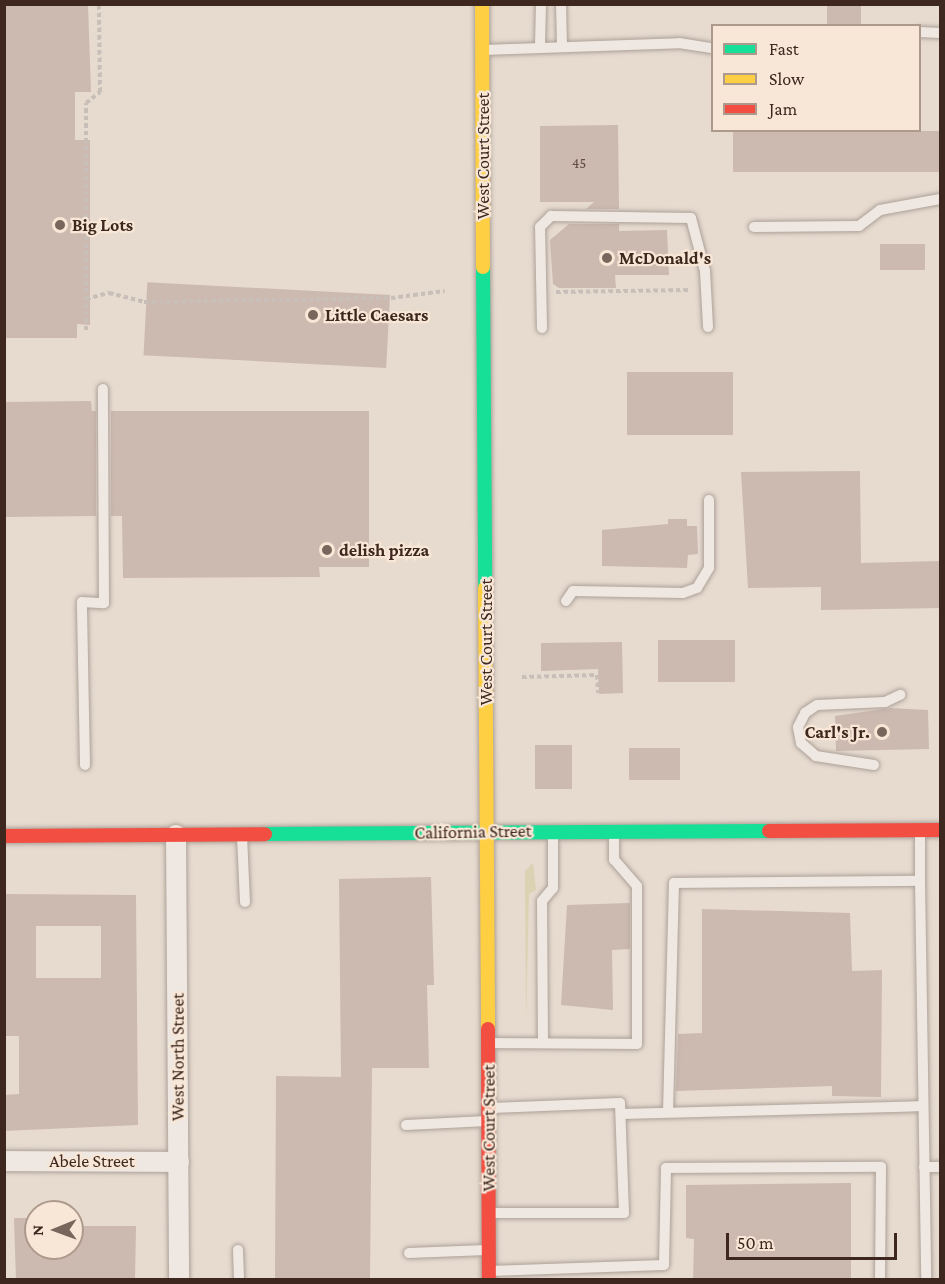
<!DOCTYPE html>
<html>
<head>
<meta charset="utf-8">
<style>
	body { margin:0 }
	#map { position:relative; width:945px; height:1284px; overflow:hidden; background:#e7dbd0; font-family:"Crimson Pro",serif }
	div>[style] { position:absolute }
	.green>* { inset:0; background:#dad2b2 }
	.building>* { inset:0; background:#ccb9b0; transform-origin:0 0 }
	.path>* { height:4px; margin-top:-2px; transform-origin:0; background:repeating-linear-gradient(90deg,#c8bfb8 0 4.5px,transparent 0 7.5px) }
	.roads { filter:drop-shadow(0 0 2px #ada198) drop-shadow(0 0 2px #ada198) }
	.lane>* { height:10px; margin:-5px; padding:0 5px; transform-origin:5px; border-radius:5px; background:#efe8e2 }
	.street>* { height:20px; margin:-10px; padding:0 10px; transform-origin:10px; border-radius:10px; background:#efe8e2 }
	.fast>* { height:14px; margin:-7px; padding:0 7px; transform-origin:7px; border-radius:7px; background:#16e098 }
	.slow>* { height:14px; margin:-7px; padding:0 7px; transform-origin:7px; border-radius:7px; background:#ffcf43 }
	.jam>* { height:14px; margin:-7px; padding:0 7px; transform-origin:7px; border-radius:7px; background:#f24e42 }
	.dots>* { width:16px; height:16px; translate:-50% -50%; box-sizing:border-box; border:3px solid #f8e7d6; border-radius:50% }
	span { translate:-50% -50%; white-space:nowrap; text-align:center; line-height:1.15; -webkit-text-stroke:4.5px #f8e7d6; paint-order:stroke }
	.number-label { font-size:15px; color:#614c43 }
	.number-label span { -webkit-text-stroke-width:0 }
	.street-label { font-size:18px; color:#3d271f }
	.poi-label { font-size:18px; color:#3d271f; font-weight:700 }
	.left { translate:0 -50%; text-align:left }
	.right { translate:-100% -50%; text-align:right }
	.frame { position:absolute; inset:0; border:6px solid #3d271f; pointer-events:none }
	.legend { position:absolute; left:711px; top:24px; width:210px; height:108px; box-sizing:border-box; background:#f8e7d6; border:2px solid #ad9a8d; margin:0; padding:8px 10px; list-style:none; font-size:18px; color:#3d271f }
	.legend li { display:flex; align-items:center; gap:12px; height:30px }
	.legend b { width:30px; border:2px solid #ad9a8d }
	.north { position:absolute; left:24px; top:1200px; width:60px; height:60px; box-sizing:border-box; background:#f8e7d6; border:2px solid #ad9a8d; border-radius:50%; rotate:269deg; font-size:16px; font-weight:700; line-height:24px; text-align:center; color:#3d271f }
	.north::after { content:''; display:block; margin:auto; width:21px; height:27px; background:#78665d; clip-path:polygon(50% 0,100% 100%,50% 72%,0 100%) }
	.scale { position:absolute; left:726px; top:1233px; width:171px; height:27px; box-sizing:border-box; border:3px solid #3d271f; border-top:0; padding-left:8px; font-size:18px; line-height:21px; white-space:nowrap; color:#3d271f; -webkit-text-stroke:4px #f8e7d6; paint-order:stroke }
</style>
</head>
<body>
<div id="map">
	<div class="green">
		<div style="clip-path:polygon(533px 863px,536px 890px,529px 894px,526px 1023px,525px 871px)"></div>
	</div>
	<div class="building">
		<div style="clip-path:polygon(4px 4px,88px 4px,91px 92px,75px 92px,75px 140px,90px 140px,90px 325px,77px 324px,77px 338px,4px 338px)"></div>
		<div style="left:827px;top:4px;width:34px;height:22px"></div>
		<div style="clip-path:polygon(618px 125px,619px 209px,586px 209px,594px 202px,540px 202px,540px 126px)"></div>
		<div style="left:940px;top:131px;width:41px;height:207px;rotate:90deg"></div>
		<div style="clip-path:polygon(569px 224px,619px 224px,619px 231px,667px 230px,669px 275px,615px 275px,616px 288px,559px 288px,553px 284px,550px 240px)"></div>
		<div style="left:880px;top:244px;width:45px;height:26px"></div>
		<div style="left:390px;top:295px;width:73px;height:243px;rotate:93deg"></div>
		<div style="left:627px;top:372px;width:106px;height:63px"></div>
		<div style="clip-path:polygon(91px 401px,92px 411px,96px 411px,96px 516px,4px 517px,4px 402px)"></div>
		<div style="clip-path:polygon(111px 411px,369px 411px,369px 567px,319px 567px,320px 577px,123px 578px,122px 516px,111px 516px)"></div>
		<div style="clip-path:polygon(860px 471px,861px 563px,940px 561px,940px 608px,821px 610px,821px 587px,748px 588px,741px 472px)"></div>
		<div style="clip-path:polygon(668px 519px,687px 519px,687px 526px,697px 526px,698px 554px,688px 555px,687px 568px,602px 566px,602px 530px,668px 524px)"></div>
		<div style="left:658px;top:640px;width:77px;height:42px"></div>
		<div style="clip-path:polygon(622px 642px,623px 693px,599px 694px,598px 669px,541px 671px,541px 643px)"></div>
		<div style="clip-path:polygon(890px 708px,928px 710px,929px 749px,836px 751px,835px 716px)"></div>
		<div style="left:535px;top:745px;width:37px;height:44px"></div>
		<div style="left:680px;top:748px;width:32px;height:51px;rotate:90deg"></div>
		<div style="clip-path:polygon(431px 877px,434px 985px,427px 985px,429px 1068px,372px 1068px,370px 1280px,275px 1280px,276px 1076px,341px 1077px,339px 879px)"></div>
		<div style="clip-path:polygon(evenodd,4px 894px,136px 895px,138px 1125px,4px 1131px,4px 1095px,19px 1094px,19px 1036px,4px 1036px,4px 894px,36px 926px,101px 926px,101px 978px,36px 978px,36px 926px)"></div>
		<div style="clip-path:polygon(630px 903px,630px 949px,612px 950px,613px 1010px,561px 1005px,567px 905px)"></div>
		<div style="clip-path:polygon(702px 909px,850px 913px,852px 971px,882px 970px,881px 1097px,832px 1096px,832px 1086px,676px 1091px,678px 1034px,702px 1033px)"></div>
		<div style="clip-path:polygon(851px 1183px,851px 1280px,693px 1280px,694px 1239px,686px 1238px,686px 1185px)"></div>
		<div style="clip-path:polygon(14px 1218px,36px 1218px,36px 1248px,78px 1248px,78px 1226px,136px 1226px,135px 1280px,16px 1280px)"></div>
	</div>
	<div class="path">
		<div style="left:556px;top:292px;width:133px;rotate:-0.9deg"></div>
		<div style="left:86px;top:299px;width:24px;rotate:-15deg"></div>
		<div style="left:109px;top:293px;width:36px;rotate:14deg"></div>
		<div style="left:144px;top:302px;width:247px;rotate:-0.9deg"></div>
		<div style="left:391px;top:298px;width:54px;rotate:-7.4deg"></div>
		<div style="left:86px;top:330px;width:227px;rotate:-90deg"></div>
		<div style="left:86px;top:103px;width:18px;rotate:-38deg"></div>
		<div style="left:100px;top:92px;width:88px;rotate:-90.7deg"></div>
		<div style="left:522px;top:677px;width:75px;rotate:-1.5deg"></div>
		<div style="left:597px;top:675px;width:18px;rotate:87deg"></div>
	</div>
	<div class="roads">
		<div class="lane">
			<div style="left:561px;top:4px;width:42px;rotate:88.6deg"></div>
			<div style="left:920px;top:32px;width:20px;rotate:3deg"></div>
			<div style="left:540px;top:45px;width:41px;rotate:-88.6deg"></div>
			<div style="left:483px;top:50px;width:196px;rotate:-2deg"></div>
			<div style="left:679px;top:43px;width:33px;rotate:9deg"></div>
			<div style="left:754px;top:227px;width:105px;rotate:-0.5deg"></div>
			<div style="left:859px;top:226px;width:26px;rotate:-37deg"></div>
			<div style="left:880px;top:210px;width:61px;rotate:-10.4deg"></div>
			<div style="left:542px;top:328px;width:101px;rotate:-91.1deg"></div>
			<div style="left:540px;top:227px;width:16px;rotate:-45deg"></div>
			<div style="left:551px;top:216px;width:140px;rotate:0.8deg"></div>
			<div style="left:691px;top:218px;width:55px;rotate:75.2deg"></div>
			<div style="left:705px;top:271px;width:56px;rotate:86.9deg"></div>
			<div style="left:566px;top:601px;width:12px;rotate:-55deg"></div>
			<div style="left:573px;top:591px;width:110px;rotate:1deg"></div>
			<div style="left:683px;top:593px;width:15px;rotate:-20deg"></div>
			<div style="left:697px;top:588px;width:23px;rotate:-59deg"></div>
			<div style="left:709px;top:568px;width:68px;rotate:-90deg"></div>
			<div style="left:85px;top:765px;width:163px;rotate:-91.1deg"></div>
			<div style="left:82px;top:602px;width:22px;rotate:3deg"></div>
			<div style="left:104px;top:603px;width:214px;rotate:-90.3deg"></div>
			<div style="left:874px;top:765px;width:59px;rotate:-171.2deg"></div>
			<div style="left:816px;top:756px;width:20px;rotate:-139deg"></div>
			<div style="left:801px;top:743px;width:16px;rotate:-101deg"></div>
			<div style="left:798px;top:727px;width:16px;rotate:-63deg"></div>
			<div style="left:805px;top:713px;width:14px;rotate:-34deg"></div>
			<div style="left:817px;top:705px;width:68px;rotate:-2.5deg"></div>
			<div style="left:885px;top:702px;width:17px;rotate:-25deg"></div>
			<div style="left:920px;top:830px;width:51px;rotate:90deg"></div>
			<div style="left:242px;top:836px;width:66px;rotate:87.4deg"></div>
			<div style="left:489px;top:1043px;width:148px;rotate:0.4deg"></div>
			<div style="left:637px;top:1044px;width:158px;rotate:-90deg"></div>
			<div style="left:637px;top:886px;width:35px;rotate:-131deg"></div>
			<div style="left:614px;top:860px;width:28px;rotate:-90deg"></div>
			<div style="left:543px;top:1043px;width:142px;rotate:-90.4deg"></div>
			<div style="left:542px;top:901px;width:17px;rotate:-50deg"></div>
			<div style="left:553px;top:888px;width:54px;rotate:-90deg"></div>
			<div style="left:668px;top:1112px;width:229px;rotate:-88.5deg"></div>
			<div style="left:674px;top:883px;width:246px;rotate:-0.5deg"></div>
			<div style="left:920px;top:881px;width:399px;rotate:89.1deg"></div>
			<div style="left:621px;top:1114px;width:301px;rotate:-1.5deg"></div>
			<div style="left:406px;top:1125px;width:81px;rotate:-2.8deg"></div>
			<div style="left:924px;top:1167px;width:16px"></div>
			<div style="left:490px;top:1213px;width:134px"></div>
			<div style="left:624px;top:1213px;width:110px;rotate:-92.1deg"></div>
			<div style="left:620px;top:1103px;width:130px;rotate:177.8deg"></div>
			<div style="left:238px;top:1250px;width:30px;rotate:88deg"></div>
			<div style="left:409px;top:1253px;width:77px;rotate:-2.2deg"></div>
			<div style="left:489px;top:1271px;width:175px;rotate:-2deg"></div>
			<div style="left:664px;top:1265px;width:97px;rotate:-88.8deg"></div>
			<div style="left:666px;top:1168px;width:215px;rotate:-0.3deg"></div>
			<div style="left:881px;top:1167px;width:113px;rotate:90.5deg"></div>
		</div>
		<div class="street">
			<div style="left:176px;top:835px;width:445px;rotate:89.6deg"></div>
			<div style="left:4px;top:1161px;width:175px;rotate:0.3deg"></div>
		</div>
		<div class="fast">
			<div style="left:483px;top:267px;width:321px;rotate:89.6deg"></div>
			<div style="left:265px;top:834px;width:504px;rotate:-0.34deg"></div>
		</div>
		<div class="slow">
			<div style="left:482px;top:4px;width:263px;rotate:89.8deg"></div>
			<div style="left:485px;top:588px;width:441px;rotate:89.6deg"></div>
		</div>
		<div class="jam">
			<div style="left:769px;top:831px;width:171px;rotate:-0.3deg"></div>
			<div style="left:4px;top:836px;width:261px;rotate:-0.4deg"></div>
			<div style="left:488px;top:1029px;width:251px;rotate:89.8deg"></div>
		</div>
	</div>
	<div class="dots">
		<div style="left:60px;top:225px;background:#78665d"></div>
		<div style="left:607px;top:258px;background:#78665d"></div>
		<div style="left:313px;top:315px;background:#78665d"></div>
		<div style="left:327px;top:550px;background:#78665d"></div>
		<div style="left:882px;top:732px;background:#78665d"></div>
	</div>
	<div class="number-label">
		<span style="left:579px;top:164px">45</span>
	</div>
	<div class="street-label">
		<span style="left:483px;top:156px;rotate:-90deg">West Court Street</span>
		<span style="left:486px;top:642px;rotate:-90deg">West Court Street</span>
		<span style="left:473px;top:832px;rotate:-1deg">California Street</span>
		<span style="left:178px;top:1057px;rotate:-90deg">West North Street</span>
		<span style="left:489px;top:1128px;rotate:-90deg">West Court Street</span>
		<span style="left:92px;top:1161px">Abele Street</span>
	</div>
	<div class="poi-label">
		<span class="left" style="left:72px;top:225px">Big Lots</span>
		<span class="left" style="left:619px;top:258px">McDonald's</span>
		<span class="left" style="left:325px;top:315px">Little Caesars</span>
		<span class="left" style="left:339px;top:550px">delish pizza</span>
		<span class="right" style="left:870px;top:732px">Carl's Jr.</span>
	</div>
	<div class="frame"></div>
	<ul class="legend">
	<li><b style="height:8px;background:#16e098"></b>Fast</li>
	<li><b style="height:8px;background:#ffcf43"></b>Slow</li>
	<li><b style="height:8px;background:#f24e42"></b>Jam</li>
	</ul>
	<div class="north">N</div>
	<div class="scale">50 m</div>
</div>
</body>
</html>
